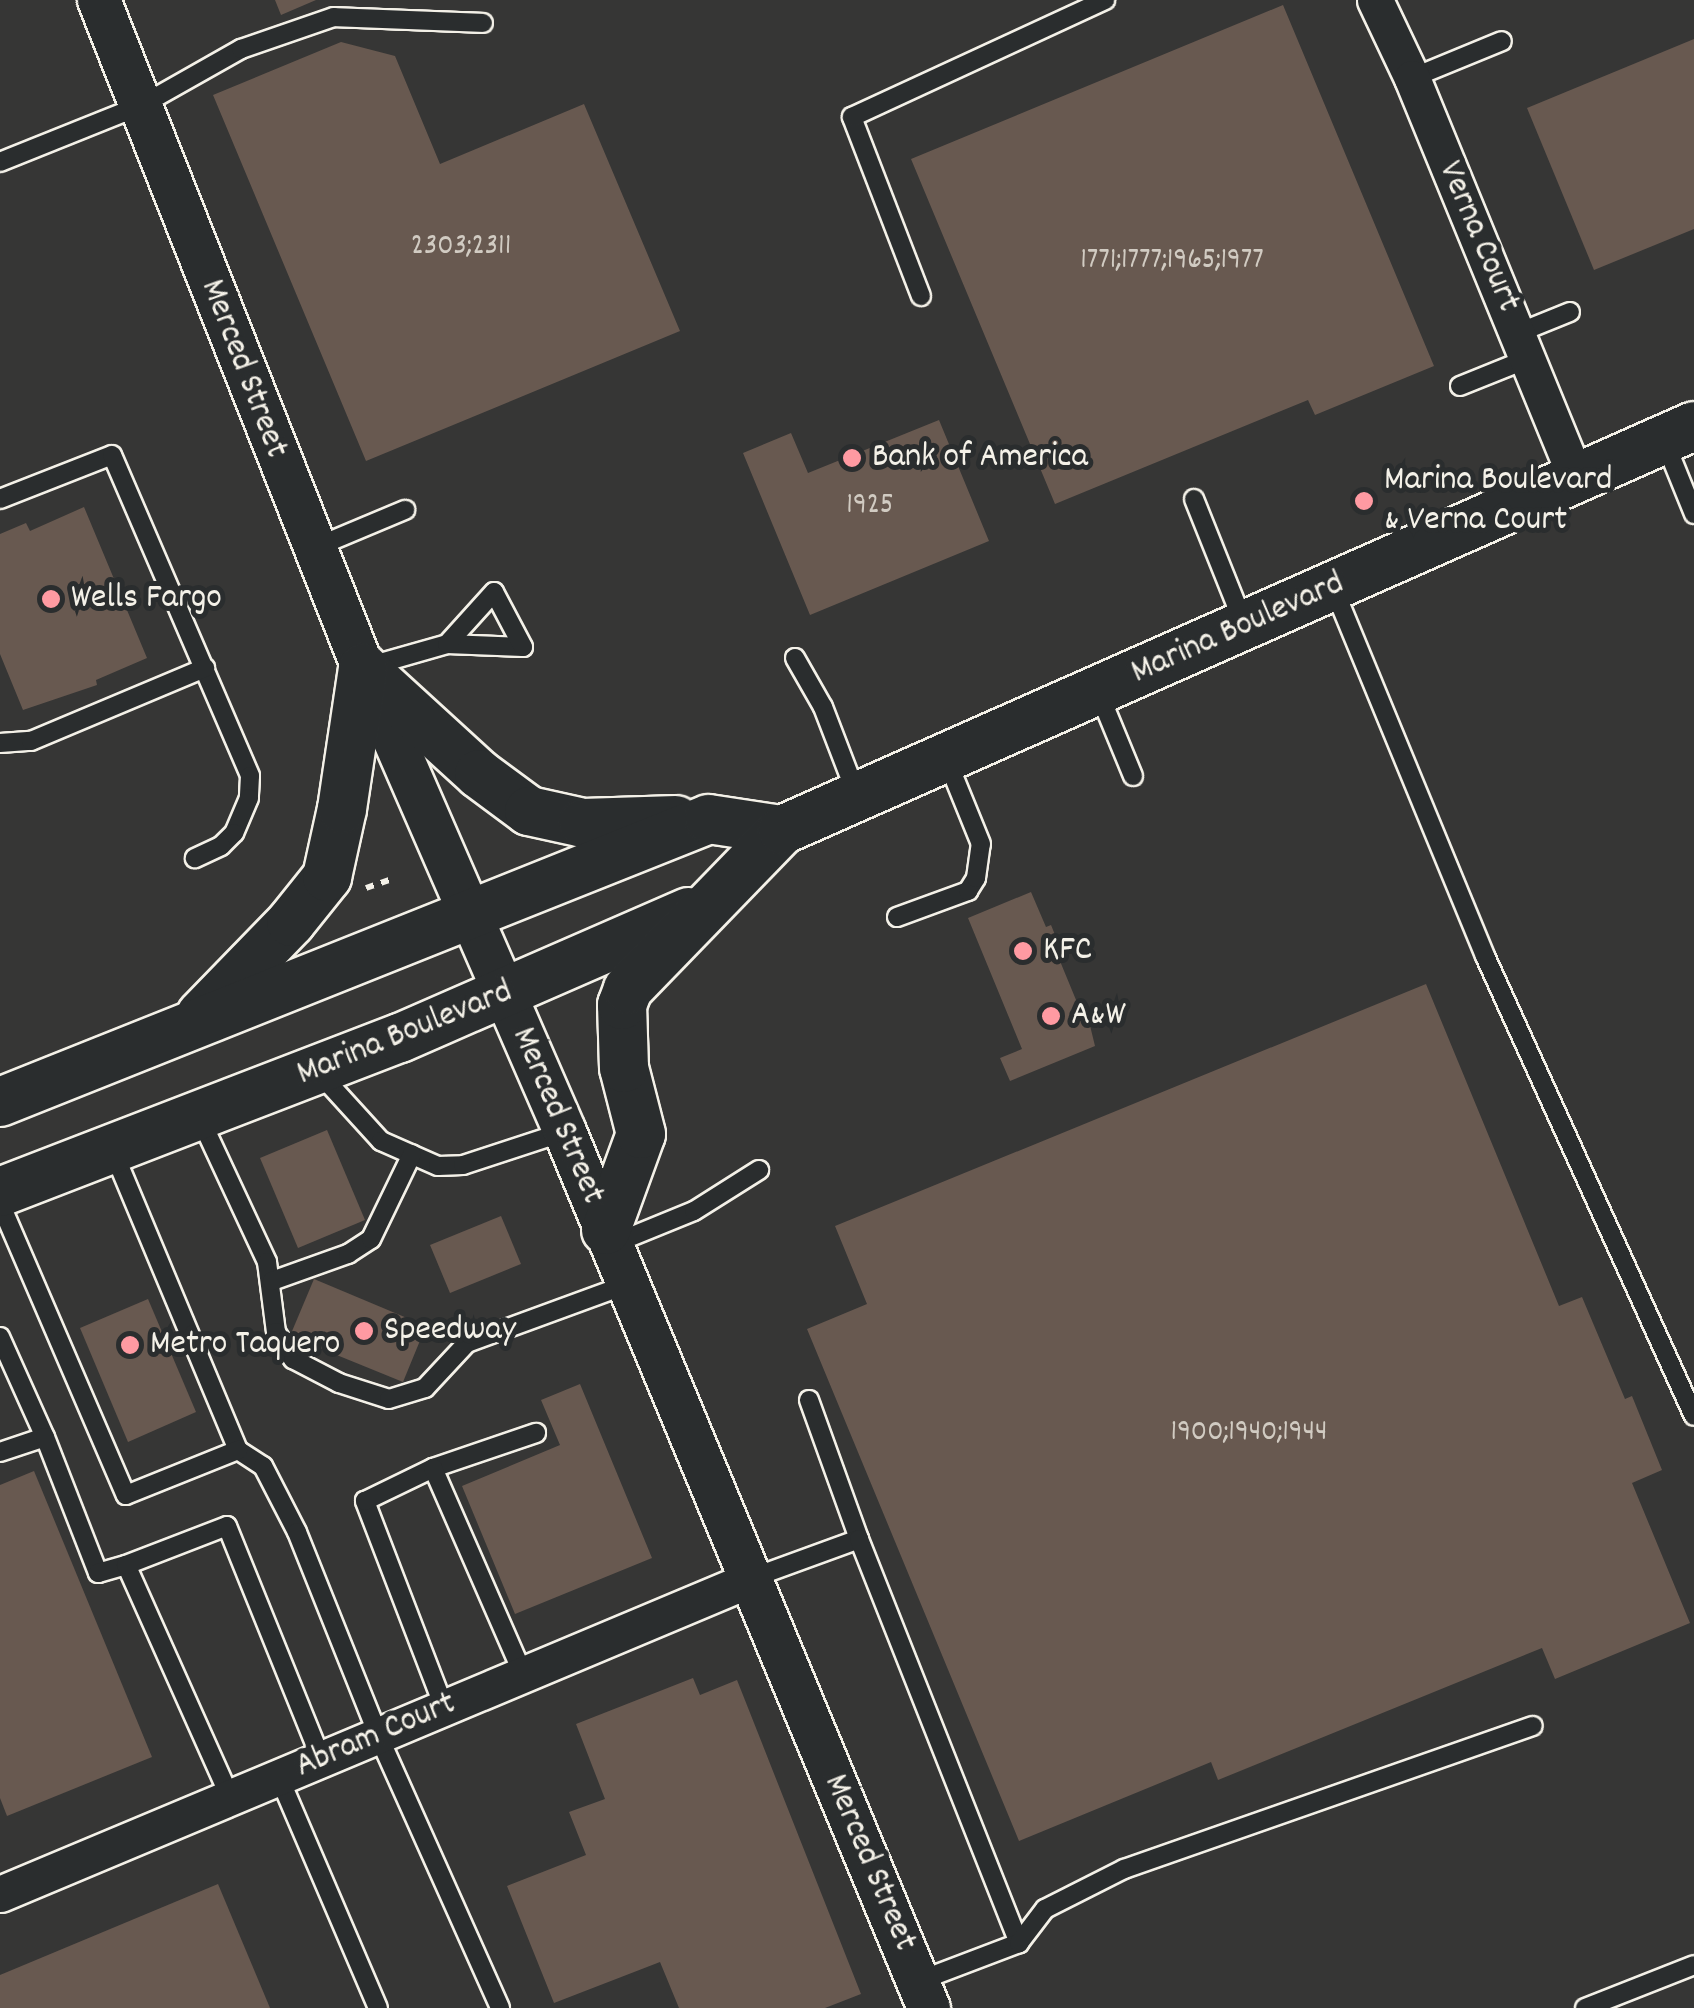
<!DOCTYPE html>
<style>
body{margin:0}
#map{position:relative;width:1694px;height:2008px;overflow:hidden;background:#363635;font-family:Dekko,sans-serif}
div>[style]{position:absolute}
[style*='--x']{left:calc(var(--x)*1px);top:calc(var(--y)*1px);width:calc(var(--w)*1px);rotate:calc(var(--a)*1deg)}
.building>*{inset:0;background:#685950}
.path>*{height:6px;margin-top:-3px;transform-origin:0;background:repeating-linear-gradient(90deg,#f4f1e8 0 8px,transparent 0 16px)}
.roads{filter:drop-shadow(2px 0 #f4f1e8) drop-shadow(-2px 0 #f4f1e8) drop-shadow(0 2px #f4f1e8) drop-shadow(0 -2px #f4f1e8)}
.service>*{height:18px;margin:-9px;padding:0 9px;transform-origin:9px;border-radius:9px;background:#2a2d2e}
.minor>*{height:35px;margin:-17.5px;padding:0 17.5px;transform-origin:17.5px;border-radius:17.5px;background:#2a2d2e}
.tertiary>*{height:42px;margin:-21px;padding:0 21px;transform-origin:21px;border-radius:21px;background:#2a2d2e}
.secondary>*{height:48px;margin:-24px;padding:0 24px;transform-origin:24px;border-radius:24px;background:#2a2d2e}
.dots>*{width:28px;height:28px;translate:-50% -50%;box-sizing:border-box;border:5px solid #2a2d2e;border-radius:50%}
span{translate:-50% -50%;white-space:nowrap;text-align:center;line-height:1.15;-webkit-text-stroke:10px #2a2d2e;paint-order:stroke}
.number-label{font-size:30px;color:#d1cbc2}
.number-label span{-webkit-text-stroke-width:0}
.street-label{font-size:35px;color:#f4f1e8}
.poi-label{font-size:35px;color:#f4f1e8}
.left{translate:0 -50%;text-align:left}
</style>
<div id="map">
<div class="building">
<i style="clip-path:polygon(275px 0,316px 0,281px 15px)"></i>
<i style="clip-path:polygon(1283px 5px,1434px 366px,1315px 415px,1308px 400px,1055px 504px,911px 159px)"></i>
<i style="clip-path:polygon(1694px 39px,1694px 229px,1594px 270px,1527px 108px)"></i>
<i style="clip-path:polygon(341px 42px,395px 56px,440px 164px,584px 104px,680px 331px,366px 461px,213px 95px)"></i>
<i style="clip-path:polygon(939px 420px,989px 541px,810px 615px,743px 453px,791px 433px,808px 473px)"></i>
<i style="clip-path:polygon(84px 507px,147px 658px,96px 680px,97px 685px,23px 710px,0 654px,0 534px,26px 523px,30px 531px)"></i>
<i style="clip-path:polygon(1031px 892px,1046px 927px,1051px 925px,1060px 947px,1055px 949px,1081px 1012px,1086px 1009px,1095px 1046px,1010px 1081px,1000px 1058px,1022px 1049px,968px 918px)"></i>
<i style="clip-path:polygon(1426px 984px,1559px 1306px,1582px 1297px,1625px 1399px,1632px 1396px,1662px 1470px,1632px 1483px,1690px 1623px,1555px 1679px,1542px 1648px,1218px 1780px,1211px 1762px,1019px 1841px,807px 1329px,867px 1304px,835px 1226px)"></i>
<i style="clip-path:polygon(327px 1130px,365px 1220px,298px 1248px,260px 1158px)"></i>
<i style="clip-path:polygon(501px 1216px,521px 1264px,450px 1293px,430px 1245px)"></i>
<i style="clip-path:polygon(314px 1279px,426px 1326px,403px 1382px,290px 1336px)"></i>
<i style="clip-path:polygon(148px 1299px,196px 1412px,128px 1442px,80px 1328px)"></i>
<i style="clip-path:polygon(580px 1384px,652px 1558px,515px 1614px,462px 1486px,560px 1445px,541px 1400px)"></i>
<i style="clip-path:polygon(34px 1471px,152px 1757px,7px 1816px,0 1798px,0 1485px)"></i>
<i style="clip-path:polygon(693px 1678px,700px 1695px,737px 1680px,861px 1994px,825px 2008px,679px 2008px,660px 1962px,554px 2003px,507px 1886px,586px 1855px,569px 1812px,605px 1799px,576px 1724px)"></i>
<i style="clip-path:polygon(218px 1884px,270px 2008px,0 2008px,0 1975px)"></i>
</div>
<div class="path">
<i style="--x:366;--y:888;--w:28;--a:-19"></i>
</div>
<div class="roads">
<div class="service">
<i style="--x:1412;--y:78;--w:97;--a:-22.3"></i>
<i style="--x:0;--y:162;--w:153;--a:-21.9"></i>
<i style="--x:142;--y:105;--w:114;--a:-29.5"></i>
<i style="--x:241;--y:49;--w:98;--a:-19"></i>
<i style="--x:334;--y:17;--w:149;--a:2.3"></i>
<i style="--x:921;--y:296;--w:192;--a:-111.1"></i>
<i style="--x:852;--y:117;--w:279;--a:-24.8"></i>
<i style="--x:1518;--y:333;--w:56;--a:-22"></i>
<i style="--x:1460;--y:386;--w:72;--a:-21.9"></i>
<i style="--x:1664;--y:440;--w:80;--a:67.9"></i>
<i style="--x:0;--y:499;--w:120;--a:-21.4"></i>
<i style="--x:112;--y:455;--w:349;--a:66.7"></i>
<i style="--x:250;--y:776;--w:22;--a:93"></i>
<i style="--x:249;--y:798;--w:38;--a:113"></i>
<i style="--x:234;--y:833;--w:18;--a:135"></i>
<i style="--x:221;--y:846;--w:29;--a:155"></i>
<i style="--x:1194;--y:499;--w:135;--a:68.2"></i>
<i style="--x:314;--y:548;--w:99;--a:-22.7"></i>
<i style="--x:1333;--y:587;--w:399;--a:67.6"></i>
<i style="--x:1485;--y:956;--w:505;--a:65.57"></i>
<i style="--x:795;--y:658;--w:56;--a:60.3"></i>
<i style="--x:823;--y:707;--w:92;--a:69"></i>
<i style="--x:370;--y:666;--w:80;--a:-15.9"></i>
<i style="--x:447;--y:644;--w:76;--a:2.3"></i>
<i style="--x:523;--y:647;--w:62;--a:-117.8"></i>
<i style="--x:494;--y:592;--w:70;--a:132.1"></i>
<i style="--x:1098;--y:691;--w:92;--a:67.6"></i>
<i style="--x:0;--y:743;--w:31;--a:-4"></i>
<i style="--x:31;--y:741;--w:189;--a:-22.8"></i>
<i style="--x:897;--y:917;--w:76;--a:-20.1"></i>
<i style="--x:968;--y:891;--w:15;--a:-58"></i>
<i style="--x:976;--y:878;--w:34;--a:-82"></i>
<i style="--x:981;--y:844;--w:93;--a:-112.1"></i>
<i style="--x:320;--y:1074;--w:91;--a:47.7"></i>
<i style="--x:381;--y:1141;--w:62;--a:23.7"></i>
<i style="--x:438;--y:1166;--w:25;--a:-2"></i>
<i style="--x:463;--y:1165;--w:106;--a:-18.1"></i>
<i style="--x:199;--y:1116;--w:161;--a:65"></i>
<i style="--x:267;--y:1262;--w:71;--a:82.7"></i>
<i style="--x:276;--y:1332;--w:32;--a:58"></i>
<i style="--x:293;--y:1359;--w:52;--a:27.6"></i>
<i style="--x:339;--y:1383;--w:52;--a:17.7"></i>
<i style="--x:389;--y:1399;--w:38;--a:-17"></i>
<i style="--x:425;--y:1388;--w:62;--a:-47"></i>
<i style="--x:467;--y:1343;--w:171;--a:-20.1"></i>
<i style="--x:113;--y:1151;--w:324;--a:67.3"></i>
<i style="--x:238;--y:1450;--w:30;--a:33"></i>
<i style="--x:263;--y:1466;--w:74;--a:62.7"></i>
<i style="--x:297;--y:1532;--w:219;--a:68.2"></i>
<i style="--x:378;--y:1735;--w:299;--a:65.9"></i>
<i style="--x:0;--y:1203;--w:318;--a:66.7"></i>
<i style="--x:126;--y:1495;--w:121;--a:-21.9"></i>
<i style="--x:613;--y:1244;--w:87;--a:-22.2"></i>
<i style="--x:694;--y:1211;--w:77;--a:-32.2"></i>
<i style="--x:272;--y:1281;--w:81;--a:-19.6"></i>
<i style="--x:348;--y:1254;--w:27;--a:-33"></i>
<i style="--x:371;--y:1239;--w:94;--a:-64.2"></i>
<i style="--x:0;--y:1337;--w:110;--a:65.8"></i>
<i style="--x:809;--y:1400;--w:148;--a:70.2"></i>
<i style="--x:0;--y:1452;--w:47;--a:-18.4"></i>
<i style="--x:45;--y:1437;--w:146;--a:68.7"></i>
<i style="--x:98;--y:1573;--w:29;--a:-16"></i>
<i style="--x:433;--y:1468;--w:109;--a:-18.8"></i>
<i style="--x:752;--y:1578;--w:114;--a:-20"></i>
<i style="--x:859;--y:1539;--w:435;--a:68.4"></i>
<i style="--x:1019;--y:1943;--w:107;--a:159.2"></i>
<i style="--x:444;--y:1707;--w:221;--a:-111"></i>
<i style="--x:365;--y:1501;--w:76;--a:-25.9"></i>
<i style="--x:433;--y:1468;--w:225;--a:66.4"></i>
<i style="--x:279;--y:1777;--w:251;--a:66.8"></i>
<i style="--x:230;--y:1797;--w:254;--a:-114.1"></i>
<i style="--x:126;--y:1565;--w:108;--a:-21.1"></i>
<i style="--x:227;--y:1526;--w:251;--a:68"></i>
<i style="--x:1019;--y:1943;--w:43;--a:-52.6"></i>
<i style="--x:1045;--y:1909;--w:89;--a:-26.9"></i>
<i style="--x:1124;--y:1869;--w:433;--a:-19.3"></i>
<i style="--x:1585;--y:2008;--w:117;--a:-21.5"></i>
</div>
<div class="minor">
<i style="--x:1375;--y:0;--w:86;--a:64.6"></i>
<i style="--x:1412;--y:78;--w:430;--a:67.7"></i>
<i style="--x:0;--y:1894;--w:814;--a:-22.76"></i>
</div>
<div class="tertiary">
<i style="--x:99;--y:0;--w:718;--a:68.44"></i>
<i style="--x:363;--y:668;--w:506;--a:66.47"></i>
<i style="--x:565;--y:1132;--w:949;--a:67.44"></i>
</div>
<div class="secondary">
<i style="--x:363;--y:668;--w:157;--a:42.4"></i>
<i style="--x:479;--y:774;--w:62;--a:36.5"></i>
<i style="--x:529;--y:811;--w:55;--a:12.5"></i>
<i style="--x:583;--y:823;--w:93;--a:-1.8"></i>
<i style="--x:201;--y:1015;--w:129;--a:-45.9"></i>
<i style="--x:291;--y:922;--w:58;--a:-51.3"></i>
<i style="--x:327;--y:877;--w:70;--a:-77.6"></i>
<i style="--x:342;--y:809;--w:143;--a:-81.5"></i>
<i style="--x:0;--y:1102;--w:763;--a:-21.76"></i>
<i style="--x:709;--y:819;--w:74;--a:8.6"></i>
<i style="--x:0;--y:1192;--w:429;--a:-21.1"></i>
<i style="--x:400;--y:1038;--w:315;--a:-23.6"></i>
<i style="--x:606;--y:1230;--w:102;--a:-70"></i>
<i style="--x:641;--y:1134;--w:68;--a:-104.4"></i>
<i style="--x:624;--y:1068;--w:63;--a:-91.8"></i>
<i style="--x:622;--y:1005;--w:17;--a:-69"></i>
<i style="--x:628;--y:989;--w:221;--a:-45.9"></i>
<i style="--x:782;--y:830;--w:997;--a:-23.89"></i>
</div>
</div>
<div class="dots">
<i style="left:852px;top:458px;background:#ff9aa2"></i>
<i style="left:1364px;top:501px;background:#ff9aa2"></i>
<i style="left:51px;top:599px;background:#ff9aa2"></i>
<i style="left:1023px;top:951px;background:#ff9aa2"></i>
<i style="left:1051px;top:1016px;background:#ff9aa2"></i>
<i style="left:364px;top:1331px;background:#ff9aa2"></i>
<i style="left:130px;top:1345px;background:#ff9aa2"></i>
</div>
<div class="number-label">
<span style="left:461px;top:248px">2303;2311</span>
<span style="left:1172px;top:262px">1771;1777;1965;1977</span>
<span style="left:870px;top:507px">1925</span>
<span style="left:1249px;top:1434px">1900;1940;1944</span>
</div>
<div class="street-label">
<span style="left:1478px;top:237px;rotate:67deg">Verna Court</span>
<span style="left:243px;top:369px;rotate:69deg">Merced Street</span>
<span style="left:1238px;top:629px;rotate:-24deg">Marina Boulevard</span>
<span style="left:405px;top:1034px;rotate:-22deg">Marina Boulevard</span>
<span style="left:557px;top:1116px;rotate:67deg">Merced Street</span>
<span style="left:376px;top:1736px;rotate:-23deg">Abram Court</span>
<span style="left:869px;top:1863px;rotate:67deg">Merced Street</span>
</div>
<div class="poi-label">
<span class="left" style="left:872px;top:458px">Bank of America</span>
<span class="left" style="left:1384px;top:501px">Marina Boulevard<br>&amp; Verna Court</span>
<span class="left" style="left:71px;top:599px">Wells Fargo</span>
<span class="left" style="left:1043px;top:951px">KFC</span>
<span class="left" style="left:1071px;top:1016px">A&amp;W</span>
<span class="left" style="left:384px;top:1331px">Speedway</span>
<span class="left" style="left:150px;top:1345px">Metro Taquero</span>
</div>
</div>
